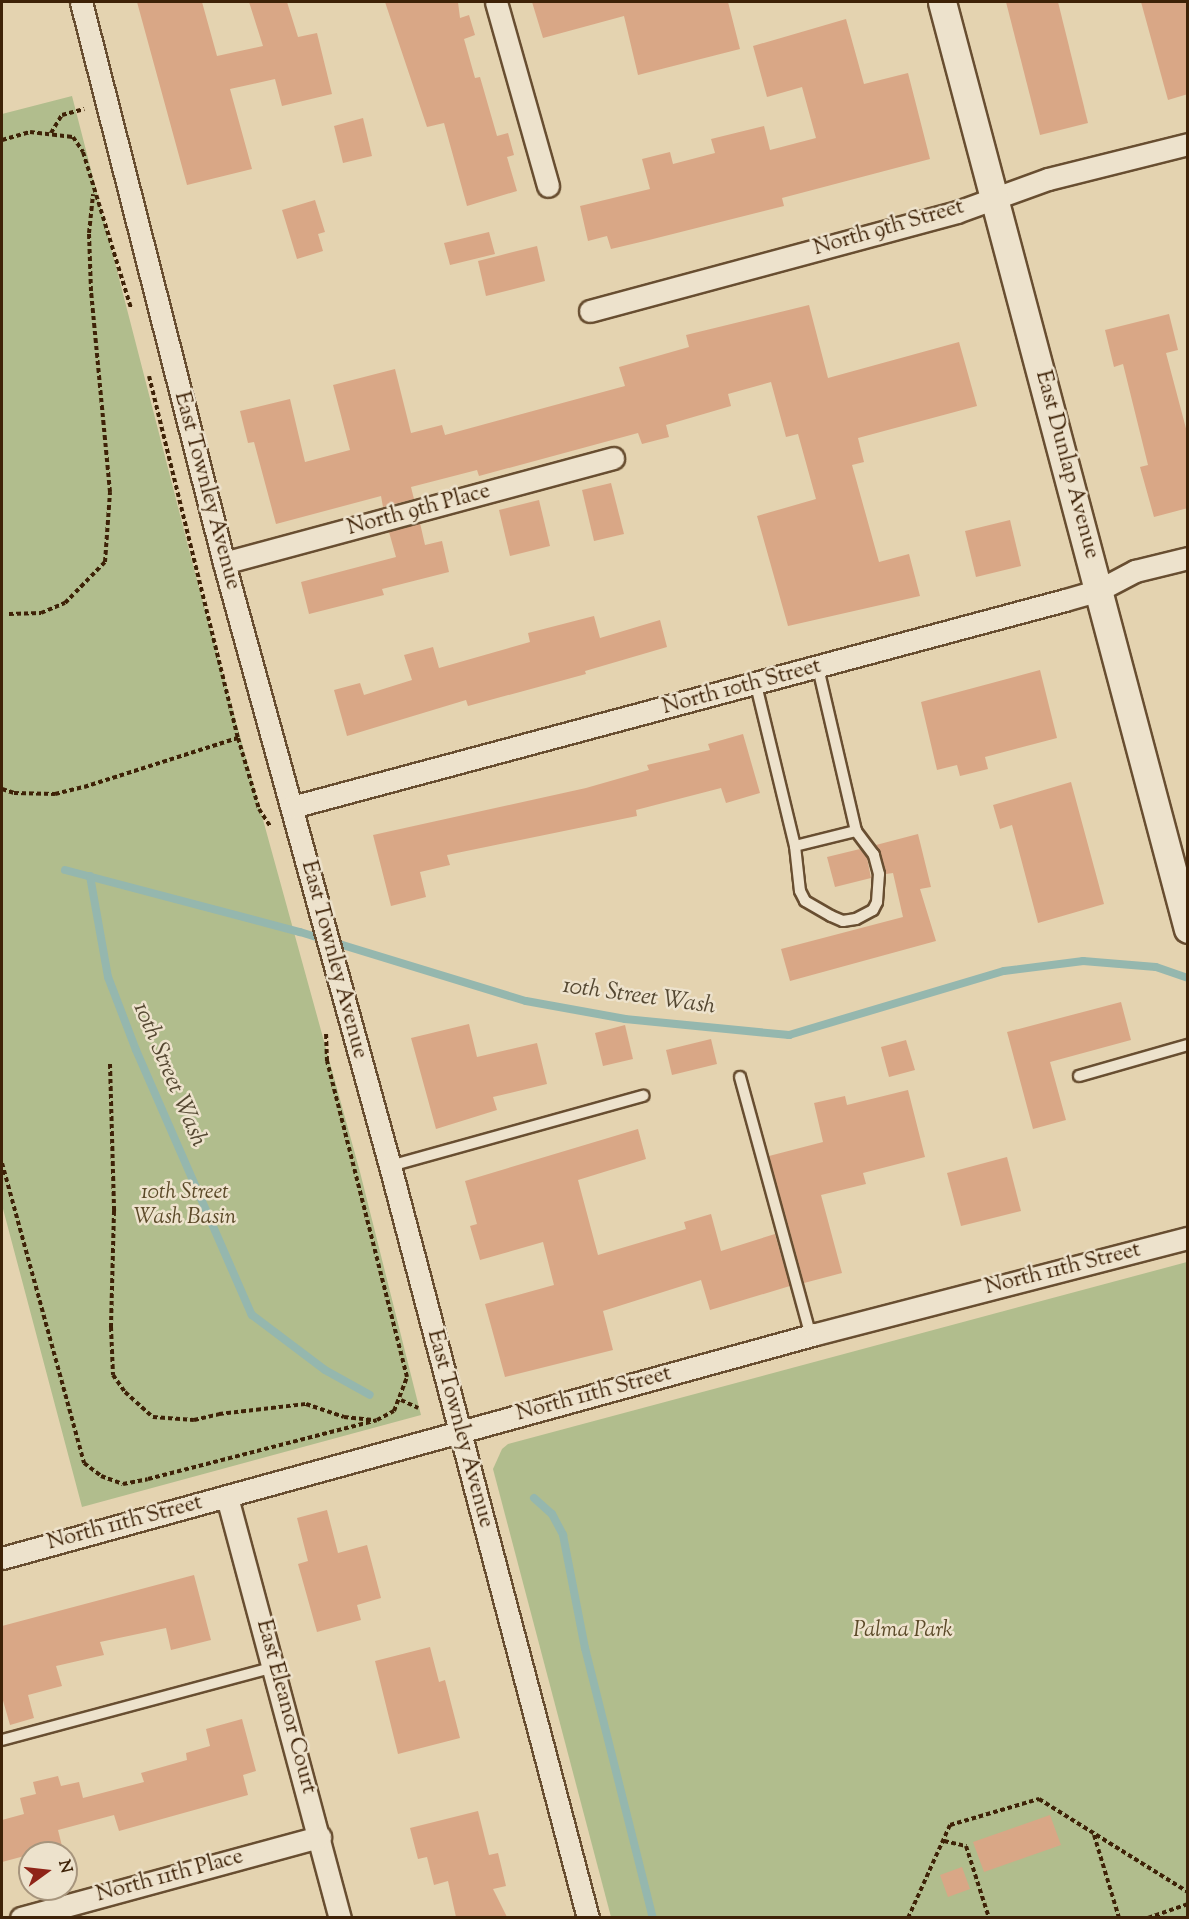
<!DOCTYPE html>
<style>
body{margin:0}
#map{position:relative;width:1189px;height:1919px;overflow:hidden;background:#e4d3b0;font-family:"Sorts Mill Goudy",serif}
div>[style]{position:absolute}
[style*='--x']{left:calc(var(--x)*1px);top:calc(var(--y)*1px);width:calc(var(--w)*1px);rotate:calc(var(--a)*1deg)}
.green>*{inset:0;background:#b1bd8d}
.stream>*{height:8px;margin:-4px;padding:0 4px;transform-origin:4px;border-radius:4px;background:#95b7ae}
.building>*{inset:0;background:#d9a786}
.path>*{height:4px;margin-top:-2px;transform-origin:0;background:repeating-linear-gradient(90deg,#3e2207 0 4.5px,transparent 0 7.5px)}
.roads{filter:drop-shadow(2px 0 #684e31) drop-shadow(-2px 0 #684e31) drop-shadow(0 2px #684e31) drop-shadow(0 -2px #684e31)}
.service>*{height:10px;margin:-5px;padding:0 5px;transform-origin:5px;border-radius:5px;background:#ede2cc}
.minor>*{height:21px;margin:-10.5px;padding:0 10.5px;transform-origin:10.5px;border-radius:10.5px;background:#ede2cc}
.tertiary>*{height:27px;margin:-13.5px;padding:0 13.5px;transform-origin:13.5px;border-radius:13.5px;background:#ede2cc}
span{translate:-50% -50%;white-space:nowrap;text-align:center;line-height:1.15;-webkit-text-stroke:5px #ede2cc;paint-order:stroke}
.street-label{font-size:22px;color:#3e2207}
.park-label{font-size:22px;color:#5b4928;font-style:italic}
.water-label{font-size:24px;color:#544731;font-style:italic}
.frame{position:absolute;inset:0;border:3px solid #3e2207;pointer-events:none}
.north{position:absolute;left:18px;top:1841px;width:60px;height:60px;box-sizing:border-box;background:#ede2cc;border:2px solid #a7957d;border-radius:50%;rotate:75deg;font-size:16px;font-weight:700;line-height:24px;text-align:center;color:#3e2207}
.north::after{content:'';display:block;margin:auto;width:21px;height:27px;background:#8f2418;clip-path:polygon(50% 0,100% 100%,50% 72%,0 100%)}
</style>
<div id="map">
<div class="green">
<i style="clip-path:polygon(72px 96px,194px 569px,360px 1172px,421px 1415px,82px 1507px,2px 1205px,2px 114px)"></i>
<i style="clip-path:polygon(1187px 1262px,1187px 1917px,611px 1917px,493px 1469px,502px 1449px,508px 1444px)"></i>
</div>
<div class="stream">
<i style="--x:65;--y:870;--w:243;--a:14.8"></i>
<i style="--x:300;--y:932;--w:236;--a:17"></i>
<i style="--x:526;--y:1001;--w:101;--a:10.3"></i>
<i style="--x:625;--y:1019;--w:165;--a:5.6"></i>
<i style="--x:789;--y:1035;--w:224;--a:-16.6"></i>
<i style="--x:1004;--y:971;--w:80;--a:-7.2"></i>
<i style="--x:1083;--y:961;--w:73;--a:4.7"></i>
<i style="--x:1156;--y:967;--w:34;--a:19"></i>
<i style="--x:90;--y:876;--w:103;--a:79.9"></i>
<i style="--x:108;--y:977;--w:78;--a:69"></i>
<i style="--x:136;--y:1050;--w:289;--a:66.4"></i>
<i style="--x:252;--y:1315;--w:91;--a:37"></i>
<i style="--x:325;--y:1370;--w:51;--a:29.1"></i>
<i style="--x:534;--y:1498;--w:24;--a:42"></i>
<i style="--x:552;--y:1514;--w:24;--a:62"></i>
<i style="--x:563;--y:1535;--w:115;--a:79"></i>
<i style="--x:585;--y:1648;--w:278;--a:75.9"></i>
</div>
<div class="building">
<i style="clip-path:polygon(137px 2px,202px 2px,217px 56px,263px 46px,249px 2px,287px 2px,298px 37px,317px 33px,332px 94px,282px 106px,275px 79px,230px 89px,252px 169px,187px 185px)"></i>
<i style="clip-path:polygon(385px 2px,458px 2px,460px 18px,469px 15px,475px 35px,464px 39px,475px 78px,480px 77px,497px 136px,508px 133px,514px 155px,507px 157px,517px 191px,467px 206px,444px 123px,427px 127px)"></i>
<i style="clip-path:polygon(532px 2px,728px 2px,740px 49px,638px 75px,624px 16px,543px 38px)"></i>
<i style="clip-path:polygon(1006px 2px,1058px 2px,1088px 123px,1040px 135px)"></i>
<i style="clip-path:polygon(1141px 2px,1188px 2px,1188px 94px,1168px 100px)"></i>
<i style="clip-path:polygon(846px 19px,864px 84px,908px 73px,930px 159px,782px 198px,784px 206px,649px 240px,611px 249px,607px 236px,588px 241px,580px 206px,650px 189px,642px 159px,670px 152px,673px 164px,715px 153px,711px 139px,764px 126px,770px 150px,816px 138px,802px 87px,767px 97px,753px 46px)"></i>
<i style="clip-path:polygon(363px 118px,372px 156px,343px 163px,334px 126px)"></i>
<i style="clip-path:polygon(315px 200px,325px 232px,318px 234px,323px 251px,297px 259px,282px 210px)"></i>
<i style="clip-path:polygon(489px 232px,495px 254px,450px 265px,444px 243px)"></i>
<i style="clip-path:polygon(537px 246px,545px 281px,486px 296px,478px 261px)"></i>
<i style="clip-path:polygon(809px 305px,828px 378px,959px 342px,977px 406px,858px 438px,864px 462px,852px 465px,879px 562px,909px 554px,920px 596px,788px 626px,757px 516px,816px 499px,798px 434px,786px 437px,771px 382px,728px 394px,731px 406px,666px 425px,669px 437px,642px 444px,638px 433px,479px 476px,477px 470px,411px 487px,414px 499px,383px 507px,381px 496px,276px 524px,254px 442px,248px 443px,240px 411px,290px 399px,305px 462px,350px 450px,333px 385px,395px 369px,411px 433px,442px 425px,445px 435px,625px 386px,619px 367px,689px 347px,686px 335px)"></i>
<i style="clip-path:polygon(1169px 314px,1178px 350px,1166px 353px,1188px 436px,1188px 508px,1154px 517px,1140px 467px,1148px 465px,1123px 364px,1114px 367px,1105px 330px)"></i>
<i style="clip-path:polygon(611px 483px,624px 534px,594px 541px,582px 490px)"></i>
<i style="clip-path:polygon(539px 500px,550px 546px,510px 556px,499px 510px)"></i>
<i style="clip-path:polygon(1010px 520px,1021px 566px,976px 577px,965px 531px)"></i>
<i style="clip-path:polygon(420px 523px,425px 545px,442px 541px,449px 572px,382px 589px,384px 595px,309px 614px,301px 582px,396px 557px,389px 532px)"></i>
<i style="clip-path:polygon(594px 616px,600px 638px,660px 620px,667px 647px,585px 671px,586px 674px,468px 706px,466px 700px,347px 736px,334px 690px,360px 683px,364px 695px,412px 680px,404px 655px,433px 647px,439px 668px,530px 642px,528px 633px)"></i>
<i style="clip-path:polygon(1040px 670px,1057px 738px,985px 757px,988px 769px,960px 776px,957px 765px,937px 770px,921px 702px)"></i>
<i style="clip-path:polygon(743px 734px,760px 793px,726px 803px,721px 788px,636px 810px,637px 816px,447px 855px,450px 865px,420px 872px,426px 897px,391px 906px,373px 835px,586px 788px,649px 770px,647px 765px,710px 750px,708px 744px)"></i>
<i style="clip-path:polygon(1071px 782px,1104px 904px,1038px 923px,1012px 825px,1000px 829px,993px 805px)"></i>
<i style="clip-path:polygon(918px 834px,931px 887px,920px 889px,936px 941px,790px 981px,781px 949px,903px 917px,893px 873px,886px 874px,876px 845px)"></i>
<i style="clip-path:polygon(860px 849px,867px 858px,871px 878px,835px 887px,827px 857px)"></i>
<i style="clip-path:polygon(1121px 1002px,1131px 1040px,1050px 1062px,1066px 1120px,1033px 1129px,1007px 1032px)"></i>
<i style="clip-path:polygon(469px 1024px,477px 1057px,537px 1043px,547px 1084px,493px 1097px,497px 1110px,436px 1129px,411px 1038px)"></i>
<i style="clip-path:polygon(625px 1025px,633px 1059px,603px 1066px,595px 1033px)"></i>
<i style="clip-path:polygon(711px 1039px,717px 1064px,672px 1075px,666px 1050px)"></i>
<i style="clip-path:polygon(906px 1040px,915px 1070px,889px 1077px,881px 1047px)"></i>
<i style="clip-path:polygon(908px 1090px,925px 1157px,863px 1173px,866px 1184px,821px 1195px,842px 1273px,804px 1283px,769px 1156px,823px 1142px,814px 1103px,845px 1096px,847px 1105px)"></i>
<i style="clip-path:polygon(638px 1129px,646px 1159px,578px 1180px,598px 1255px,686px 1229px,684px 1222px,711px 1214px,721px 1251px,775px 1234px,790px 1286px,710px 1310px,701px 1280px,603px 1311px,613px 1350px,505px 1377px,485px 1304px,554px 1285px,543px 1242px,480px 1260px,470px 1226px,477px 1224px,465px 1181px)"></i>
<i style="clip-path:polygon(1007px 1157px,1021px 1211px,961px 1226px,947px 1173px)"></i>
<i style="clip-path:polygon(327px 1510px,338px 1553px,367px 1545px,381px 1598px,357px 1605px,361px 1620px,317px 1632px,298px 1564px,308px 1561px,297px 1518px)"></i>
<i style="clip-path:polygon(194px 1575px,211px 1640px,171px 1650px,166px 1628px,100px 1642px,104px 1655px,56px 1666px,62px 1686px,28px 1695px,34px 1718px,10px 1725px,2px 1697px,2px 1626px)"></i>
<i style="clip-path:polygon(430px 1647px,439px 1682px,445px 1680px,460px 1738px,398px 1754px,375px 1661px)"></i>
<i style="clip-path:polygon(242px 1719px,256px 1771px,243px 1775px,248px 1795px,119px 1831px,114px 1815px,58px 1830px,62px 1846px,2px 1862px,2px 1820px,24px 1814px,20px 1798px,36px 1794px,33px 1782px,58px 1776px,61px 1786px,79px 1782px,83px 1798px,144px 1782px,141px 1773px,187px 1760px,186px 1753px,210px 1746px,206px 1729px)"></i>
<i style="clip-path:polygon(478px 1811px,489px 1855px,498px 1853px,506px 1886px,493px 1889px,507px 1917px,456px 1917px,448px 1881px,434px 1885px,427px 1857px,418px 1859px,410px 1828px)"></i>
<i style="clip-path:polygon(1050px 1815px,1061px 1845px,984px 1872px,973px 1842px)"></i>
<i style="clip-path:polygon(962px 1867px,970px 1889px,948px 1897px,940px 1875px)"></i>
</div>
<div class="path">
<i style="--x:51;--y:133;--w:21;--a:-59"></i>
<i style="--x:62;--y:115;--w:23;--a:-15"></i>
<i style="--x:2;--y:140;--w:29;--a:-16"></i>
<i style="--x:30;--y:132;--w:43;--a:6.6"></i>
<i style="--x:73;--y:137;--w:18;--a:56"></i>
<i style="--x:83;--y:152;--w:163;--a:72.9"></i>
<i style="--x:149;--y:376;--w:373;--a:76.2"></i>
<i style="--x:238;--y:738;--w:74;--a:73.5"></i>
<i style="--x:259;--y:809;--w:20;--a:57"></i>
<i style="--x:9;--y:614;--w:32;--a:-2"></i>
<i style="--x:41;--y:613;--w:26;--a:-23"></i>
<i style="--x:65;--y:603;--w:57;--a:-45.7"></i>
<i style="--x:105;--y:562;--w:70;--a:-85.9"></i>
<i style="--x:110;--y:492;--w:202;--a:-95.4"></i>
<i style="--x:91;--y:291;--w:58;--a:-92"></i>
<i style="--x:89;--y:233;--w:39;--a:-84"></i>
<i style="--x:2;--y:789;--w:13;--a:18"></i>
<i style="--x:14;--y:793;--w:41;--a:1.4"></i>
<i style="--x:55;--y:794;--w:30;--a:-14"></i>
<i style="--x:84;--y:787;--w:162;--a:-17.7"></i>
<i style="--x:110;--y:1064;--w:147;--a:88.4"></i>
<i style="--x:114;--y:1211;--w:116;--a:91.5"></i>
<i style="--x:111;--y:1327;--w:48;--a:87.6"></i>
<i style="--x:113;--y:1375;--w:21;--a:55"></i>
<i style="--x:125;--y:1392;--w:38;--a:42"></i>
<i style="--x:153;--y:1417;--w:41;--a:4.2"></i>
<i style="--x:194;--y:1420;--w:26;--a:-13"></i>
<i style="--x:219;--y:1414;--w:88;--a:-6.6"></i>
<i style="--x:306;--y:1404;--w:40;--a:18.9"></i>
<i style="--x:344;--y:1417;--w:29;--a:6"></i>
<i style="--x:2;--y:1163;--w:311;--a:74.7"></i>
<i style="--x:84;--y:1463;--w:21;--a:37"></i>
<i style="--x:101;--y:1476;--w:23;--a:20"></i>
<i style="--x:123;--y:1484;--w:25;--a:-11"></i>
<i style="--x:148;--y:1479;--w:236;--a:-14.4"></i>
<i style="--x:377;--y:1420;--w:19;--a:-28"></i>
<i style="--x:394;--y:1411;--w:36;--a:-69"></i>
<i style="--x:407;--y:1377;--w:326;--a:-104.2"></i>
<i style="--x:327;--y:1061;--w:28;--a:-92"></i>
<i style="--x:401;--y:1400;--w:19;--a:25"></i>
<i style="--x:1094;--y:1835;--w:87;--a:73.2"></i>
<i style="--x:944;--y:1841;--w:23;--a:13"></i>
<i style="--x:966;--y:1846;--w:76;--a:72.3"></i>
<i style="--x:908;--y:1918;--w:102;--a:-65.7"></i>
<i style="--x:950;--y:1825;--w:93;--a:-16.3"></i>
<i style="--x:1039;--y:1799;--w:176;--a:32"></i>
<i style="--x:1148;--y:1918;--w:42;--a:-19.3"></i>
</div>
<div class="roads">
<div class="service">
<i style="--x:756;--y:685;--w:166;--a:76.4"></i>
<i style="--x:795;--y:846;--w:45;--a:83.7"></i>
<i style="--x:800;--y:891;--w:11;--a:63"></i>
<i style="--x:805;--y:901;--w:30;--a:30"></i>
<i style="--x:831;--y:916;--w:13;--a:23"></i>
<i style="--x:843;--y:921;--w:13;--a:-9"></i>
<i style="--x:856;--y:919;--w:19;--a:-28"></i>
<i style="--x:873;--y:910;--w:9;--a:-63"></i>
<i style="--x:877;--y:902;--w:28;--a:-86"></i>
<i style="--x:879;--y:874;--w:20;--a:-105"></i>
<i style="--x:874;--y:855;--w:30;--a:-127"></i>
<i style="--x:856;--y:831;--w:167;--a:-103.1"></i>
<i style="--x:795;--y:846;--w:63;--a:-13.8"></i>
<i style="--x:1079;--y:1076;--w:113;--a:-15.9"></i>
<i style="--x:740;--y:1077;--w:269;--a:74.7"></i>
<i style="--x:390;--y:1166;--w:263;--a:-15.5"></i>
<i style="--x:2;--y:1740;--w:283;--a:-15"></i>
</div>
<div class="minor">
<i style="--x:81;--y:2;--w:579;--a:75.7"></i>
<i style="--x:224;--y:563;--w:625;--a:74.61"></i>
<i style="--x:390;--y:1166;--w:778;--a:75.25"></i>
<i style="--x:496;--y:2;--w:191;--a:74.2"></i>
<i style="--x:590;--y:311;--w:380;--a:-15.1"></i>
<i style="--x:957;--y:212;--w:97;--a:-19.9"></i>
<i style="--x:1048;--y:179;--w:144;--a:-14"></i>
<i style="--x:224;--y:563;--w:403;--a:-15.1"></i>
<i style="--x:292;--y:807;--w:800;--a:-14.99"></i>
<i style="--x:1065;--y:600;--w:35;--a:-16"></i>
<i style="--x:1099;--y:590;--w:41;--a:-27.8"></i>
<i style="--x:1135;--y:571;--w:55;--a:-13.8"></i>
<i style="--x:227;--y:1497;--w:436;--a:75"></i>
<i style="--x:2;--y:1558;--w:844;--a:-15.39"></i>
<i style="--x:816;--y:1334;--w:384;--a:-14.5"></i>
<i style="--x:21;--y:1918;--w:310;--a:-15.2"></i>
</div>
<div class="tertiary">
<i style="--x:942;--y:2;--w:959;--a:75.14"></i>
</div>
</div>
<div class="street-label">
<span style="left:889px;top:229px;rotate:-16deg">North 9th Street</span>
<span style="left:1066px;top:465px;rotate:75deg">East Dunlap Avenue</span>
<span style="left:206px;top:491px;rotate:75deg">East Townley Avenue</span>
<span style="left:419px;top:511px;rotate:-15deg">North 9th Place</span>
<span style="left:742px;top:688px;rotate:-15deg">North 10th Street</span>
<span style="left:333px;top:960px;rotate:75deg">East Townley Avenue</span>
<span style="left:1063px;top:1270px;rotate:-14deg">North 11th Street</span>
<span style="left:594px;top:1395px;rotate:-15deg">North 11th Street</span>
<span style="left:459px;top:1429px;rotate:75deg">East Townley Avenue</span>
<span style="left:125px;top:1524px;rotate:-15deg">North 11th Street</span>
<span style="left:285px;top:1707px;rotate:75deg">East Eleanor Court</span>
<span style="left:170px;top:1877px;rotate:-15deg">North 11th Place</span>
</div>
<div class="park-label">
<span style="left:185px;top:1206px">10th Street<br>Wash Basin</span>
<span style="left:903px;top:1632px">Palma Park</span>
</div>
<div class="water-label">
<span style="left:639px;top:997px;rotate:8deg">10th Street Wash</span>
<span style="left:169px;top:1075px;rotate:67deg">10th Street Wash</span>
</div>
<div class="frame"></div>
<div class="north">N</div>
</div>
